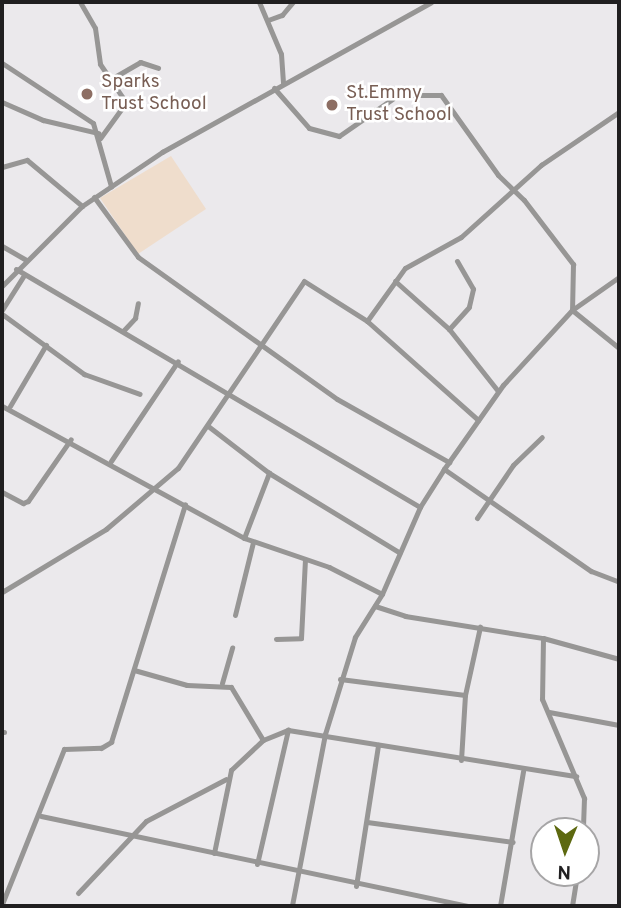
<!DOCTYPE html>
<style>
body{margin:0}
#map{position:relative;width:621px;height:908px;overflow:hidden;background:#ebe9ec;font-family:Overpass,sans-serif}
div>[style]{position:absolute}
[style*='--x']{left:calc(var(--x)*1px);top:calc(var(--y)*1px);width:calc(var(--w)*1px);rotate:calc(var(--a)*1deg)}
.industrial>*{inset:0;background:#efddcc}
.minor>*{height:5px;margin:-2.5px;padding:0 2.5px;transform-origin:2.5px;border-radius:2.5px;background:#979695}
.dots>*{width:19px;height:19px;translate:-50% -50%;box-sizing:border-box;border:4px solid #fff;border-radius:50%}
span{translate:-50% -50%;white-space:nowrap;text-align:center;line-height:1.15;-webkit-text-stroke:5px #fff;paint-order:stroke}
.education-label{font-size:19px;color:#785e54}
.left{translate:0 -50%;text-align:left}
.frame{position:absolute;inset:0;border:4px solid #201f20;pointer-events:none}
.north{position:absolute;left:530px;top:817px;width:70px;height:70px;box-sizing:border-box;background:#fff;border:2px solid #a6a5a6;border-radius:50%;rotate:182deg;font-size:19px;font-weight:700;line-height:28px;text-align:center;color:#201f20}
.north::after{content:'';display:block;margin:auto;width:24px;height:32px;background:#5d6910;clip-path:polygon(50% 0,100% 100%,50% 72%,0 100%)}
</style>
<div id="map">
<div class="industrial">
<i style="clip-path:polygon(171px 156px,206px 209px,138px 254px,100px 198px)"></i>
</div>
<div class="minor">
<i style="--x:80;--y:2;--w:30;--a:60"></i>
<i style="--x:95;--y:28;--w:36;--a:82"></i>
<i style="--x:100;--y:64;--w:40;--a:56"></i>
<i style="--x:122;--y:97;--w:11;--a:90"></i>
<i style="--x:122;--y:108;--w:37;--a:126"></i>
<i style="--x:259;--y:2;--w:56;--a:67.1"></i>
<i style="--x:281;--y:54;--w:29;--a:86"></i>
<i style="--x:268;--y:20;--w:15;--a:-20"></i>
<i style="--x:282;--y:15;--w:17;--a:-50"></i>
<i style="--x:2;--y:63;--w:109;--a:33.4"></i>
<i style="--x:93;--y:123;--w:66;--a:74.1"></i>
<i style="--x:111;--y:79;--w:34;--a:-30"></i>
<i style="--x:140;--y:62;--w:19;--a:18"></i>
<i style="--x:274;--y:88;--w:53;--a:48.8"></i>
<i style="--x:309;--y:128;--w:31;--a:15"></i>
<i style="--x:339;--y:136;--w:72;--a:-34.8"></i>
<i style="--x:398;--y:95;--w:43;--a:0"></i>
<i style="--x:441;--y:95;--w:98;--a:54.5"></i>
<i style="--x:498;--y:175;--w:36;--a:44"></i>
<i style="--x:524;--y:200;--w:81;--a:52.6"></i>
<i style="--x:573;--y:264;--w:46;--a:91.2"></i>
<i style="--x:572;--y:310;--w:102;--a:132.6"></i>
<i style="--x:503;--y:385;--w:103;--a:125.1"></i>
<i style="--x:444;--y:469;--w:45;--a:122.3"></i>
<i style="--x:420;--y:507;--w:95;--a:113.6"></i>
<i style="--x:382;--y:594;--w:51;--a:122.1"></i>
<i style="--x:355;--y:637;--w:102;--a:107.2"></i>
<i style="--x:325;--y:734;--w:175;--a:100.9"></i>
<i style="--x:2;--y:102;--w:45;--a:23.7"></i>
<i style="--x:43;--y:120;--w:57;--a:13.3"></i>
<i style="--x:2;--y:167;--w:26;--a:-16"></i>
<i style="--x:27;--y:160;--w:72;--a:39.9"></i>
<i style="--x:94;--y:197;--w:74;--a:53.7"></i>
<i style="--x:138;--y:257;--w:244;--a:35.5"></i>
<i style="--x:337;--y:399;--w:129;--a:29.4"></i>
<i style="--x:2;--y:246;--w:28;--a:30"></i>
<i style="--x:457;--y:261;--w:32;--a:60"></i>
<i style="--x:473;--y:289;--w:18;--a:103"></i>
<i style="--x:469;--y:307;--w:30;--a:132"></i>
<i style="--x:449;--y:329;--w:79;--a:51.7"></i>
<i style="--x:16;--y:269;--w:469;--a:30.5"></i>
<i style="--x:619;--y:277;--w:57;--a:144.9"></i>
<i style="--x:572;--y:310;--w:60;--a:39"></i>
<i style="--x:395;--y:281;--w:72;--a:41.6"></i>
<i style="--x:2;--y:286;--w:113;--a:-45"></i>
<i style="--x:82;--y:206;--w:97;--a:-34"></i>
<i style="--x:162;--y:152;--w:308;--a:-29.1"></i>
<i style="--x:2;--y:310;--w:41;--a:-57.8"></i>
<i style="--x:2;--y:314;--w:102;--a:36.2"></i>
<i style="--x:84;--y:374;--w:59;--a:19.7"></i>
<i style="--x:367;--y:321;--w:65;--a:-54.4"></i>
<i style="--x:405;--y:268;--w:64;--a:-29"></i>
<i style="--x:461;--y:237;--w:108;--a:-42"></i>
<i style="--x:541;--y:165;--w:94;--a:-34.2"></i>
<i style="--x:123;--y:331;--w:18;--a:-47"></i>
<i style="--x:135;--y:318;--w:15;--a:-79"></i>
<i style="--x:2;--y:406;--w:276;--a:28.6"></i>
<i style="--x:244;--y:538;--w:90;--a:18.8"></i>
<i style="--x:329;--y:567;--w:59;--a:27"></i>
<i style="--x:10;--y:406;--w:71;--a:-59.5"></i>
<i style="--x:208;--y:426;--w:77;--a:37.6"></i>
<i style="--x:269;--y:473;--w:153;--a:31.4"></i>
<i style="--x:111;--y:461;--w:120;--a:-56.2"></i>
<i style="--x:444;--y:469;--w:179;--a:34.8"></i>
<i style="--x:591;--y:571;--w:30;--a:21"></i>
<i style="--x:2;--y:492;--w:24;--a:28"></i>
<i style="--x:23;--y:503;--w:5;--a:-22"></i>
<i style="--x:28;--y:501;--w:75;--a:-55.3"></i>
<i style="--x:477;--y:518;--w:64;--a:-55.8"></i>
<i style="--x:513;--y:465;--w:40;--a:-44"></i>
<i style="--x:244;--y:538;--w:70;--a:-69"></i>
<i style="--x:2;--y:592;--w:122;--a:-31.2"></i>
<i style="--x:106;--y:529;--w:94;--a:-40.3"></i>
<i style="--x:178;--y:468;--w:225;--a:-56"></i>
<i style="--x:304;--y:281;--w:75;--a:32.4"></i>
<i style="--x:367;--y:321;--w:149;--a:41.7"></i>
<i style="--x:375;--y:606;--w:32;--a:18"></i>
<i style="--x:405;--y:616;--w:140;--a:9.1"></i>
<i style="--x:543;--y:638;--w:79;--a:15.4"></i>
<i style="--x:235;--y:615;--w:75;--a:-76.1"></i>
<i style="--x:543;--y:638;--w:61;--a:90.9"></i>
<i style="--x:542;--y:699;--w:108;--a:67"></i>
<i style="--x:584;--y:798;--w:33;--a:92"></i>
<i style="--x:276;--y:639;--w:25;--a:-2"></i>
<i style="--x:301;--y:638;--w:78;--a:-87.1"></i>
<i style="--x:134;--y:670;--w:55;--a:15.8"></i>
<i style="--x:187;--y:685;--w:44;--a:2.6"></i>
<i style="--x:231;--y:687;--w:62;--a:58.9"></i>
<i style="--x:340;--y:679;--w:126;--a:7.3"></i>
<i style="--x:222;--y:683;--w:37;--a:-74"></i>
<i style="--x:549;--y:712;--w:71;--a:10.5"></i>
<i style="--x:2;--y:732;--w:2;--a:0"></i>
<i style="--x:461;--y:760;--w:65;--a:-86.5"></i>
<i style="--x:465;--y:695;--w:70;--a:-77.6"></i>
<i style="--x:41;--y:816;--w:436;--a:11.9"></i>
<i style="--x:367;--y:822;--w:147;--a:7.8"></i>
<i style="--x:214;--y:853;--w:85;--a:-78.4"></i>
<i style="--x:231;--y:770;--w:44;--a:-43.2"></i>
<i style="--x:263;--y:740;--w:27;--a:-22"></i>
<i style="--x:257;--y:864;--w:138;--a:-77"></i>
<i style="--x:288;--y:730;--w:292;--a:9.1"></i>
<i style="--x:356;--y:886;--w:143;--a:-81.1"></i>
<i style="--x:78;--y:893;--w:99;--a:-46.6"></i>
<i style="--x:146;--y:821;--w:90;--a:-27.7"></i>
<i style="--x:2;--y:904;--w:167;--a:-68.2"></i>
<i style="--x:64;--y:749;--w:37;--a:-2"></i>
<i style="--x:101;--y:748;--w:12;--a:-31"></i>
<i style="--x:111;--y:742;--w:249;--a:-72.7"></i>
<i style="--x:500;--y:906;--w:137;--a:-80.3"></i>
<i style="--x:572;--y:906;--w:33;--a:-81"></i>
</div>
<div class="dots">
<i style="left:87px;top:94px;background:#8d6e63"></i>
<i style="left:332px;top:105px;background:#8d6e63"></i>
</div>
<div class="education-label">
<span class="left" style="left:101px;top:94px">Sparks<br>Trust School</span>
<span class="left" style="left:346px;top:105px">St.Emmy<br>Trust School</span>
</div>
<div class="frame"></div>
<div class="north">N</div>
</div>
